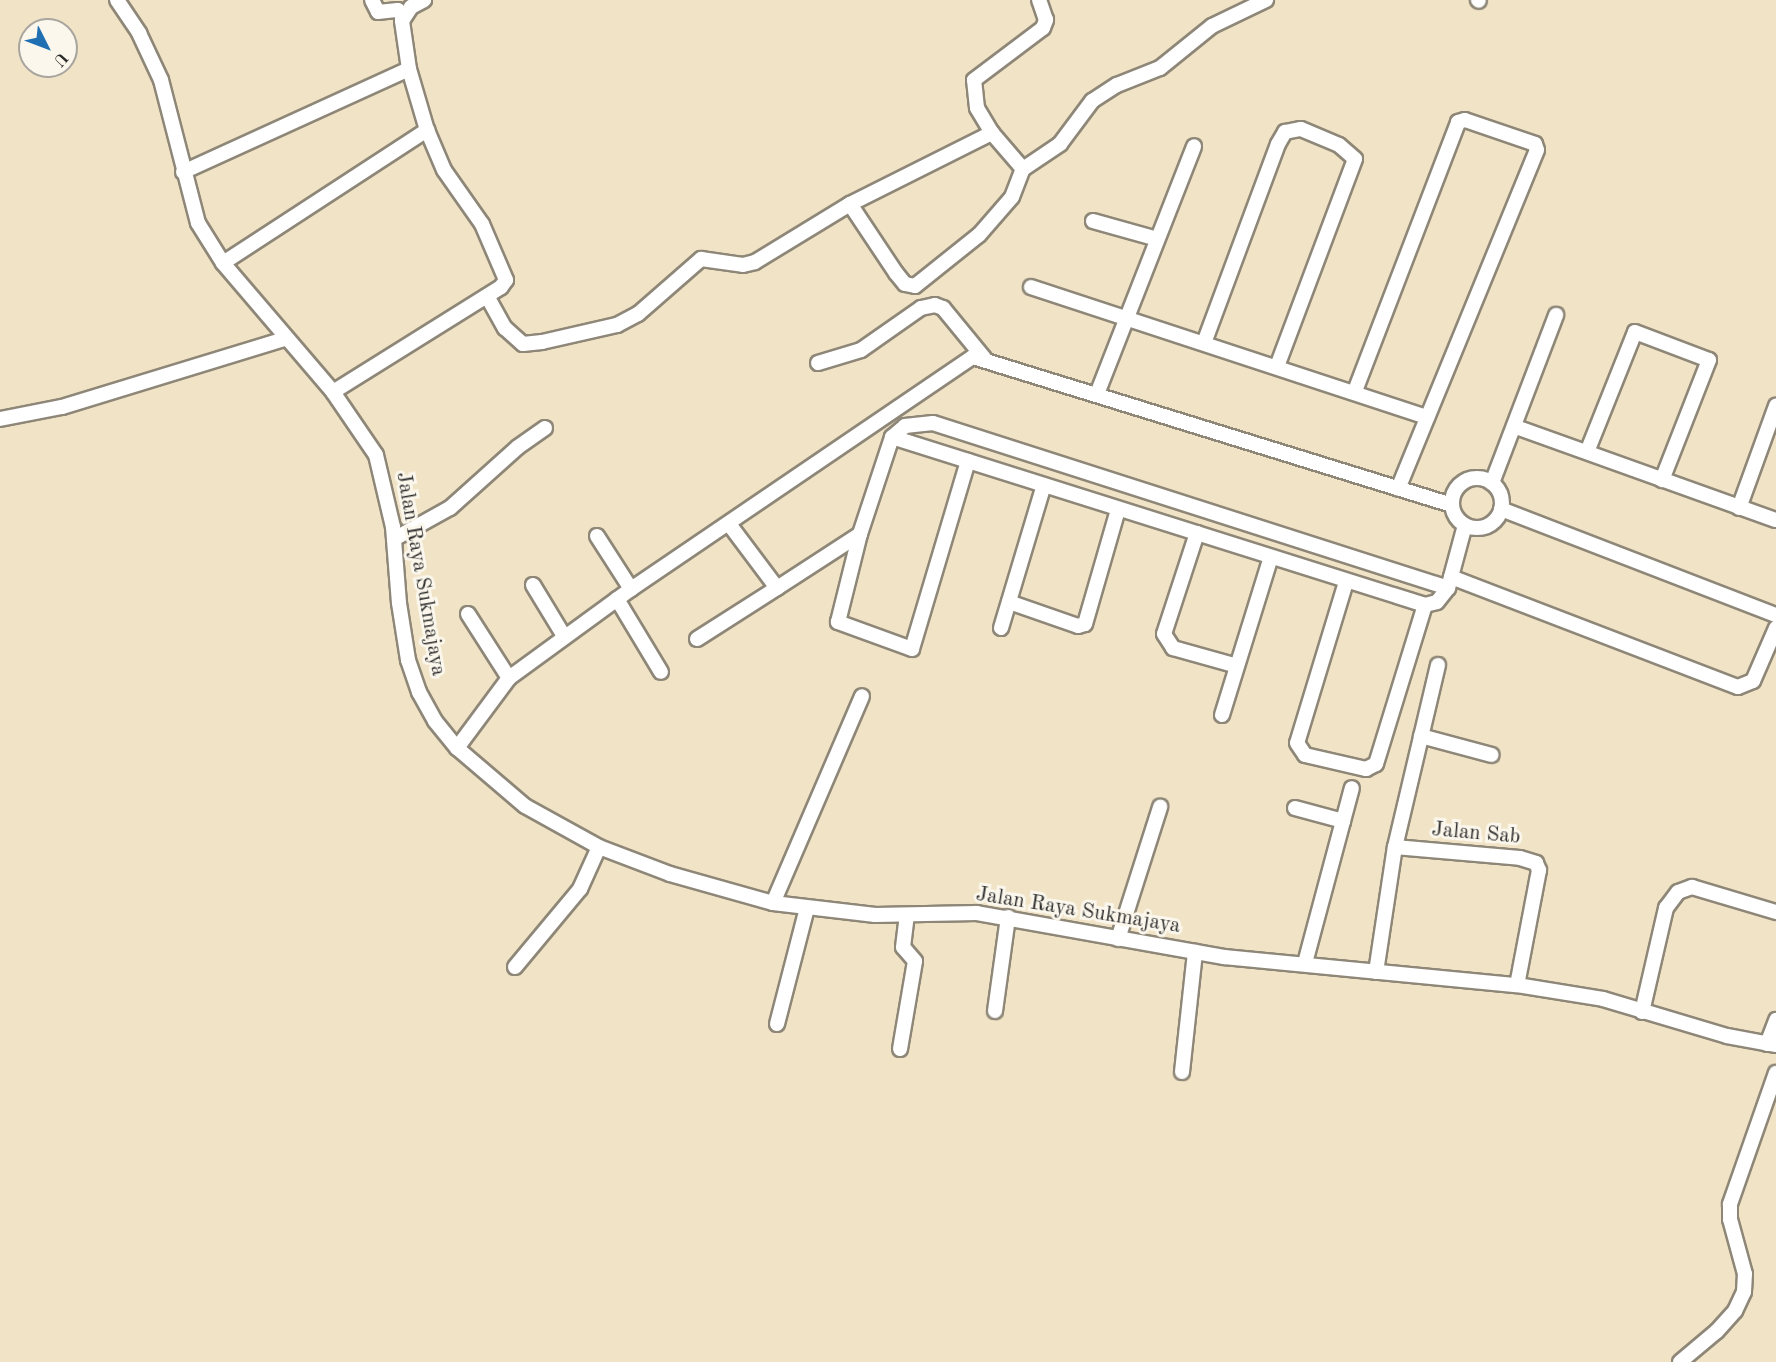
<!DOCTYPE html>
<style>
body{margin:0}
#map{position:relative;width:1776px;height:1362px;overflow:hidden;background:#f1e3c6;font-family:"Old Standard TT",serif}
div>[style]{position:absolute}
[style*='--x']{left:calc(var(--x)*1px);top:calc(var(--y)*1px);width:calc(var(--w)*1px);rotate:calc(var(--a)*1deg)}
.roads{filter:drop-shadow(2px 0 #8e8778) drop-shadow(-2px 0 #8e8778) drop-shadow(0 2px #8e8778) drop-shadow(0 -2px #8e8778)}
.minor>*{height:14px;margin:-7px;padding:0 7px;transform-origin:7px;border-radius:7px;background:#fff}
.minor>.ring{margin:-7px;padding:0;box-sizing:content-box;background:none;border:14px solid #fff;border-radius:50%}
span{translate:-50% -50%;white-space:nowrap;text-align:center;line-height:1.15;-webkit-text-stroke:6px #fbf7ec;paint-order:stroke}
.street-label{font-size:21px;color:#2b2b2b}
.north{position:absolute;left:18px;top:18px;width:60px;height:60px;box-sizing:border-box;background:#fbf7ec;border:2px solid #a8a59f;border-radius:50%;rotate:132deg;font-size:16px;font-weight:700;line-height:24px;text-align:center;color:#2b2b2b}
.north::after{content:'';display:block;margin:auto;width:21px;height:27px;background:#1f6fb2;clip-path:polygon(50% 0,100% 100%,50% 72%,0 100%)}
</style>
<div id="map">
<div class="roads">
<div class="minor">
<i style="--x:117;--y:0;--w:40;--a:56"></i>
<i style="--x:139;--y:33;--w:52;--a:64.9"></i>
<i style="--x:161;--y:80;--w:148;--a:75.5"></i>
<i style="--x:198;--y:223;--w:47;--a:58"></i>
<i style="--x:223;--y:263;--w:170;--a:49.5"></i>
<i style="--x:333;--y:392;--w:76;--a:55.7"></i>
<i style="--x:376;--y:455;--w:74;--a:76.7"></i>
<i style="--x:393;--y:527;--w:76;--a:85.5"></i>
<i style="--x:399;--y:603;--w:58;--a:81"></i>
<i style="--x:408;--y:660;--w:34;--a:71"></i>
<i style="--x:419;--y:692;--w:33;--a:61"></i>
<i style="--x:435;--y:721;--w:35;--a:51"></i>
<i style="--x:457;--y:748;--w:89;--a:40.5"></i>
<i style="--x:525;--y:806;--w:85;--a:29"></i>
<i style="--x:599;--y:847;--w:76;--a:20.8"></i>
<i style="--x:670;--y:874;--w:107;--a:15.7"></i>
<i style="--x:773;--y:903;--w:103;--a:6.7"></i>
<i style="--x:875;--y:915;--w:102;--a:-1.1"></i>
<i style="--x:977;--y:913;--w:251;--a:10.1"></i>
<i style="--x:1224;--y:957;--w:294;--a:5.5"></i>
<i style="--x:1517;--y:985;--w:87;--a:9.2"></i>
<i style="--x:1603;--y:999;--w:129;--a:16.6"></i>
<i style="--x:1727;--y:1036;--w:50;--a:10.4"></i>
<i style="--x:372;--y:0;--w:13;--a:63"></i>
<i style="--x:378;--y:12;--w:20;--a:-6"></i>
<i style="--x:398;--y:10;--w:9;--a:54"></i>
<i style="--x:1478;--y:0;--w:1;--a:45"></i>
<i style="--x:409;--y:69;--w:49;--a:-98.3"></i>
<i style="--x:402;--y:21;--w:17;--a:-57"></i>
<i style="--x:411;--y:7;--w:15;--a:-28"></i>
<i style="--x:1023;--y:169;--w:45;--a:-34"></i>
<i style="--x:1060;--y:144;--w:54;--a:-53.3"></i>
<i style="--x:1092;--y:101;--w:30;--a:-33"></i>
<i style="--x:1117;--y:85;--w:46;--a:-21.6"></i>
<i style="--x:1160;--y:68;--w:67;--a:-38.9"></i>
<i style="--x:1212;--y:26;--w:60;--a:-25.7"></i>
<i style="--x:183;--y:172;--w:248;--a:-24.5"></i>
<i style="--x:409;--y:69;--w:64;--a:73.6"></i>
<i style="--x:427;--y:130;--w:43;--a:67"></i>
<i style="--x:444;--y:170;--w:66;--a:54.9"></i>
<i style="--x:482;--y:224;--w:61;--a:66.8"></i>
<i style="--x:506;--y:280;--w:9;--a:126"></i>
<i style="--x:501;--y:287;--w:198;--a:148"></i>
<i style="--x:850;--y:204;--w:83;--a:56.3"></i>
<i style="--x:896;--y:273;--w:14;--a:51"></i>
<i style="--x:905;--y:284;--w:10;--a:11"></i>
<i style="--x:915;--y:286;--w:82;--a:-38.6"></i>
<i style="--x:979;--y:235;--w:50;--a:-49"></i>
<i style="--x:1012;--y:197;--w:30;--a:-69"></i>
<i style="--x:1023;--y:169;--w:48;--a:-130.7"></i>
<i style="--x:1093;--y:221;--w:66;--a:15.7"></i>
<i style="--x:223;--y:263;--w:244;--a:-33.1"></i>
<i style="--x:1031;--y:287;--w:417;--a:18.2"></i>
<i style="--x:487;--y:296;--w:37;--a:61"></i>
<i style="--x:505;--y:328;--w:24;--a:42"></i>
<i style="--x:523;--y:344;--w:19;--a:-6"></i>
<i style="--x:542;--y:342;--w:77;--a:-12.8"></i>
<i style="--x:617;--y:325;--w:24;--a:-28"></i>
<i style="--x:638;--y:314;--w:84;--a:-41.1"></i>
<i style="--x:701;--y:259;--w:42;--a:8.1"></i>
<i style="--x:743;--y:265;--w:12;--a:-14"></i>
<i style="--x:755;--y:262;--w:111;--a:-31.4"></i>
<i style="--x:850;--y:204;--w:159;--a:-26.6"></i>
<i style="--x:992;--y:133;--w:29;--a:-121"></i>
<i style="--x:977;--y:108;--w:28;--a:-96"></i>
<i style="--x:974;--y:80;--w:86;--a:-37"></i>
<i style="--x:1043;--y:28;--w:9;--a:-69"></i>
<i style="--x:1046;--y:20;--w:21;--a:-109"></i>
<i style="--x:1204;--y:343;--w:212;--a:-69.6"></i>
<i style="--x:1278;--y:144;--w:14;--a:-60"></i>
<i style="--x:1285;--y:132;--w:16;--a:-11"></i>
<i style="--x:1301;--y:129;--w:41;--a:22.8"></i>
<i style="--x:1339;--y:145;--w:21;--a:41"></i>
<i style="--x:1355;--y:159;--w:222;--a:110.6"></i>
<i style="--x:818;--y:363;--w:45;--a:-16.8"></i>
<i style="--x:861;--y:350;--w:73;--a:-35"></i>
<i style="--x:921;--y:308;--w:14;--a:-12"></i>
<i style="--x:935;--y:305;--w:9;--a:21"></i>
<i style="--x:943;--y:308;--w:65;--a:50.6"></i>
<i style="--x:1355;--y:391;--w:288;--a:-69"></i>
<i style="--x:1458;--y:122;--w:7;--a:-16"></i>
<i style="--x:1465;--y:120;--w:74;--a:18.9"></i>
<i style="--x:1535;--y:144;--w:6;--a:72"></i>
<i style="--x:1537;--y:150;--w:366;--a:112.3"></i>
<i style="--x:1097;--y:394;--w:266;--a:-68.6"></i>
<i style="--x:0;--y:419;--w:63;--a:-11"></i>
<i style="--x:62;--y:407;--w:233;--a:-17"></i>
<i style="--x:1516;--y:427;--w:276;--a:19.7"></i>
<i style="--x:892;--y:437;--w:559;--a:17.49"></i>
<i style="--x:1425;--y:605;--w:12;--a:-14"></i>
<i style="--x:1437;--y:602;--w:18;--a:-52"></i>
<i style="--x:1448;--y:588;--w:65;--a:-74.9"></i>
<i style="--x:1587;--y:452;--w:129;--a:-68.2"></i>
<i style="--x:1635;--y:332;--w:79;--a:20.7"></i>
<i style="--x:1709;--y:360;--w:129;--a:111.4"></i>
<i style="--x:968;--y:461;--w:196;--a:106.6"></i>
<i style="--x:912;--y:649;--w:79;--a:-160"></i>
<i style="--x:838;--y:622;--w:91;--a:-76"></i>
<i style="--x:860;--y:534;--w:102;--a:-71.7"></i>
<i style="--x:892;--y:437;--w:17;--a:-40"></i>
<i style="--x:905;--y:426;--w:28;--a:-6"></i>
<i style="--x:933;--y:423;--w:541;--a:17.76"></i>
<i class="ring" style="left:1452px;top:478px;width:36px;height:36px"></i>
<i style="--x:1492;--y:483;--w:180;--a:-69.1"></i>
<i style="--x:1739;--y:508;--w:109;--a:-70.1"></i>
<i style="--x:1501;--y:509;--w:295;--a:21.1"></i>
<i style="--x:729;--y:524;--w:80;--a:53.1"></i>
<i style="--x:777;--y:588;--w:99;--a:-33"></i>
<i style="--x:1197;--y:533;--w:106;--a:108.1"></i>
<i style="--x:1164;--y:634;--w:17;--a:57"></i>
<i style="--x:1173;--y:648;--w:66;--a:15.7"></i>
<i style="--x:597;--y:536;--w:63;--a:57.3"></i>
<i style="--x:394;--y:539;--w:64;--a:-29"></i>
<i style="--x:450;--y:508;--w:91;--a:-41.9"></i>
<i style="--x:518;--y:447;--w:33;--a:-35"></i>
<i style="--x:1451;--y:577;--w:307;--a:21"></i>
<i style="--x:1738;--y:687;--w:16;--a:-22"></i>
<i style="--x:1753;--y:681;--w:58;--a:-66.5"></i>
<i style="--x:1346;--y:582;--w:168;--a:106.9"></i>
<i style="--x:1297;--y:743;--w:14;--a:56"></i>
<i style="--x:1305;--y:755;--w:63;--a:12.9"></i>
<i style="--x:1366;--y:769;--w:11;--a:-27"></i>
<i style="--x:1376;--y:764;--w:166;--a:-72.9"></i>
<i style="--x:533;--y:585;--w:60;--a:58.7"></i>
<i style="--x:617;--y:599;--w:85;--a:58.9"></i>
<i style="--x:1009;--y:602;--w:73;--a:19.2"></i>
<i style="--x:1078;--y:626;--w:7;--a:-16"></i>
<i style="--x:1085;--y:624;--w:119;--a:-73.9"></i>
<i style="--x:468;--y:614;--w:76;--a:57.4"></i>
<i style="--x:1001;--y:628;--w:149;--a:-73.3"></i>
<i style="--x:697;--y:639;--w:95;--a:-32.5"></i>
<i style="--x:1222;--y:715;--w:165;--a:-72.8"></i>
<i style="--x:1421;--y:736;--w:73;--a:15"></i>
<i style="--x:457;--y:748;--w:87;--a:-53.4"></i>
<i style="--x:509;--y:678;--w:151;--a:-36.1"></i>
<i style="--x:631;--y:589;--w:413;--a:-34.2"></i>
<i style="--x:973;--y:357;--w:501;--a:17.17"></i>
<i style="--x:1295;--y:808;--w:50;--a:15.2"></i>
<i style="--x:1395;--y:847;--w:125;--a:5"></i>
<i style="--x:1520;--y:858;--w:17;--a:17"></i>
<i style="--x:1536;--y:863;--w:8;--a:67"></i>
<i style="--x:1539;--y:870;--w:117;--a:100.8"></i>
<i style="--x:773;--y:903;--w:225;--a:-66.7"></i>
<i style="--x:1118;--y:939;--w:139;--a:-72.3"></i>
<i style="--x:1305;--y:963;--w:181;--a:-75"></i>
<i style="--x:515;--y:967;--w:102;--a:-50.2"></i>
<i style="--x:580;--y:889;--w:46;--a:-65.7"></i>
<i style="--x:1376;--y:972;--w:126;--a:-81.4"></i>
<i style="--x:1395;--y:847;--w:187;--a:-76.7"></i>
<i style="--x:995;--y:1011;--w:95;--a:-82.1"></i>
<i style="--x:1642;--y:1012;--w:107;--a:-77"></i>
<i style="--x:1666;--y:908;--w:20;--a:-53"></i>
<i style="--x:1678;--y:892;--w:15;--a:-20"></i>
<i style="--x:1692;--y:887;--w:88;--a:16.6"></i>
<i style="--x:777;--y:1024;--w:120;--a:-75.5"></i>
<i style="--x:1767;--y:1044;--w:26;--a:-69"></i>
<i style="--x:900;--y:1049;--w:89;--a:-80.3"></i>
<i style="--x:915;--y:961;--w:18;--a:-131"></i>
<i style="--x:903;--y:947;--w:32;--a:-83"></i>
<i style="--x:1182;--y:1072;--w:121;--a:-83.8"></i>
<i style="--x:1680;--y:1362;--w:48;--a:-40"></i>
<i style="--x:1717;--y:1331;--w:27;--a:-48"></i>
<i style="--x:1735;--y:1311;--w:21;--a:-65"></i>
<i style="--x:1744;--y:1292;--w:18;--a:-87"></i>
<i style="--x:1745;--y:1274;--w:57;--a:-105.3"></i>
<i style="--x:1730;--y:1219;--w:15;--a:-90"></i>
<i style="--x:1730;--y:1204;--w:139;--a:-70.7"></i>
</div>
</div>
<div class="street-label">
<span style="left:420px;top:574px;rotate:80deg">Jalan Raya Sukmajaya</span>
<span style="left:1476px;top:834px;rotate:5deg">Jalan Sab</span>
<span style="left:1078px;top:911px;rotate:9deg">Jalan Raya Sukmajaya</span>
</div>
<div class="north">U</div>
</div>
